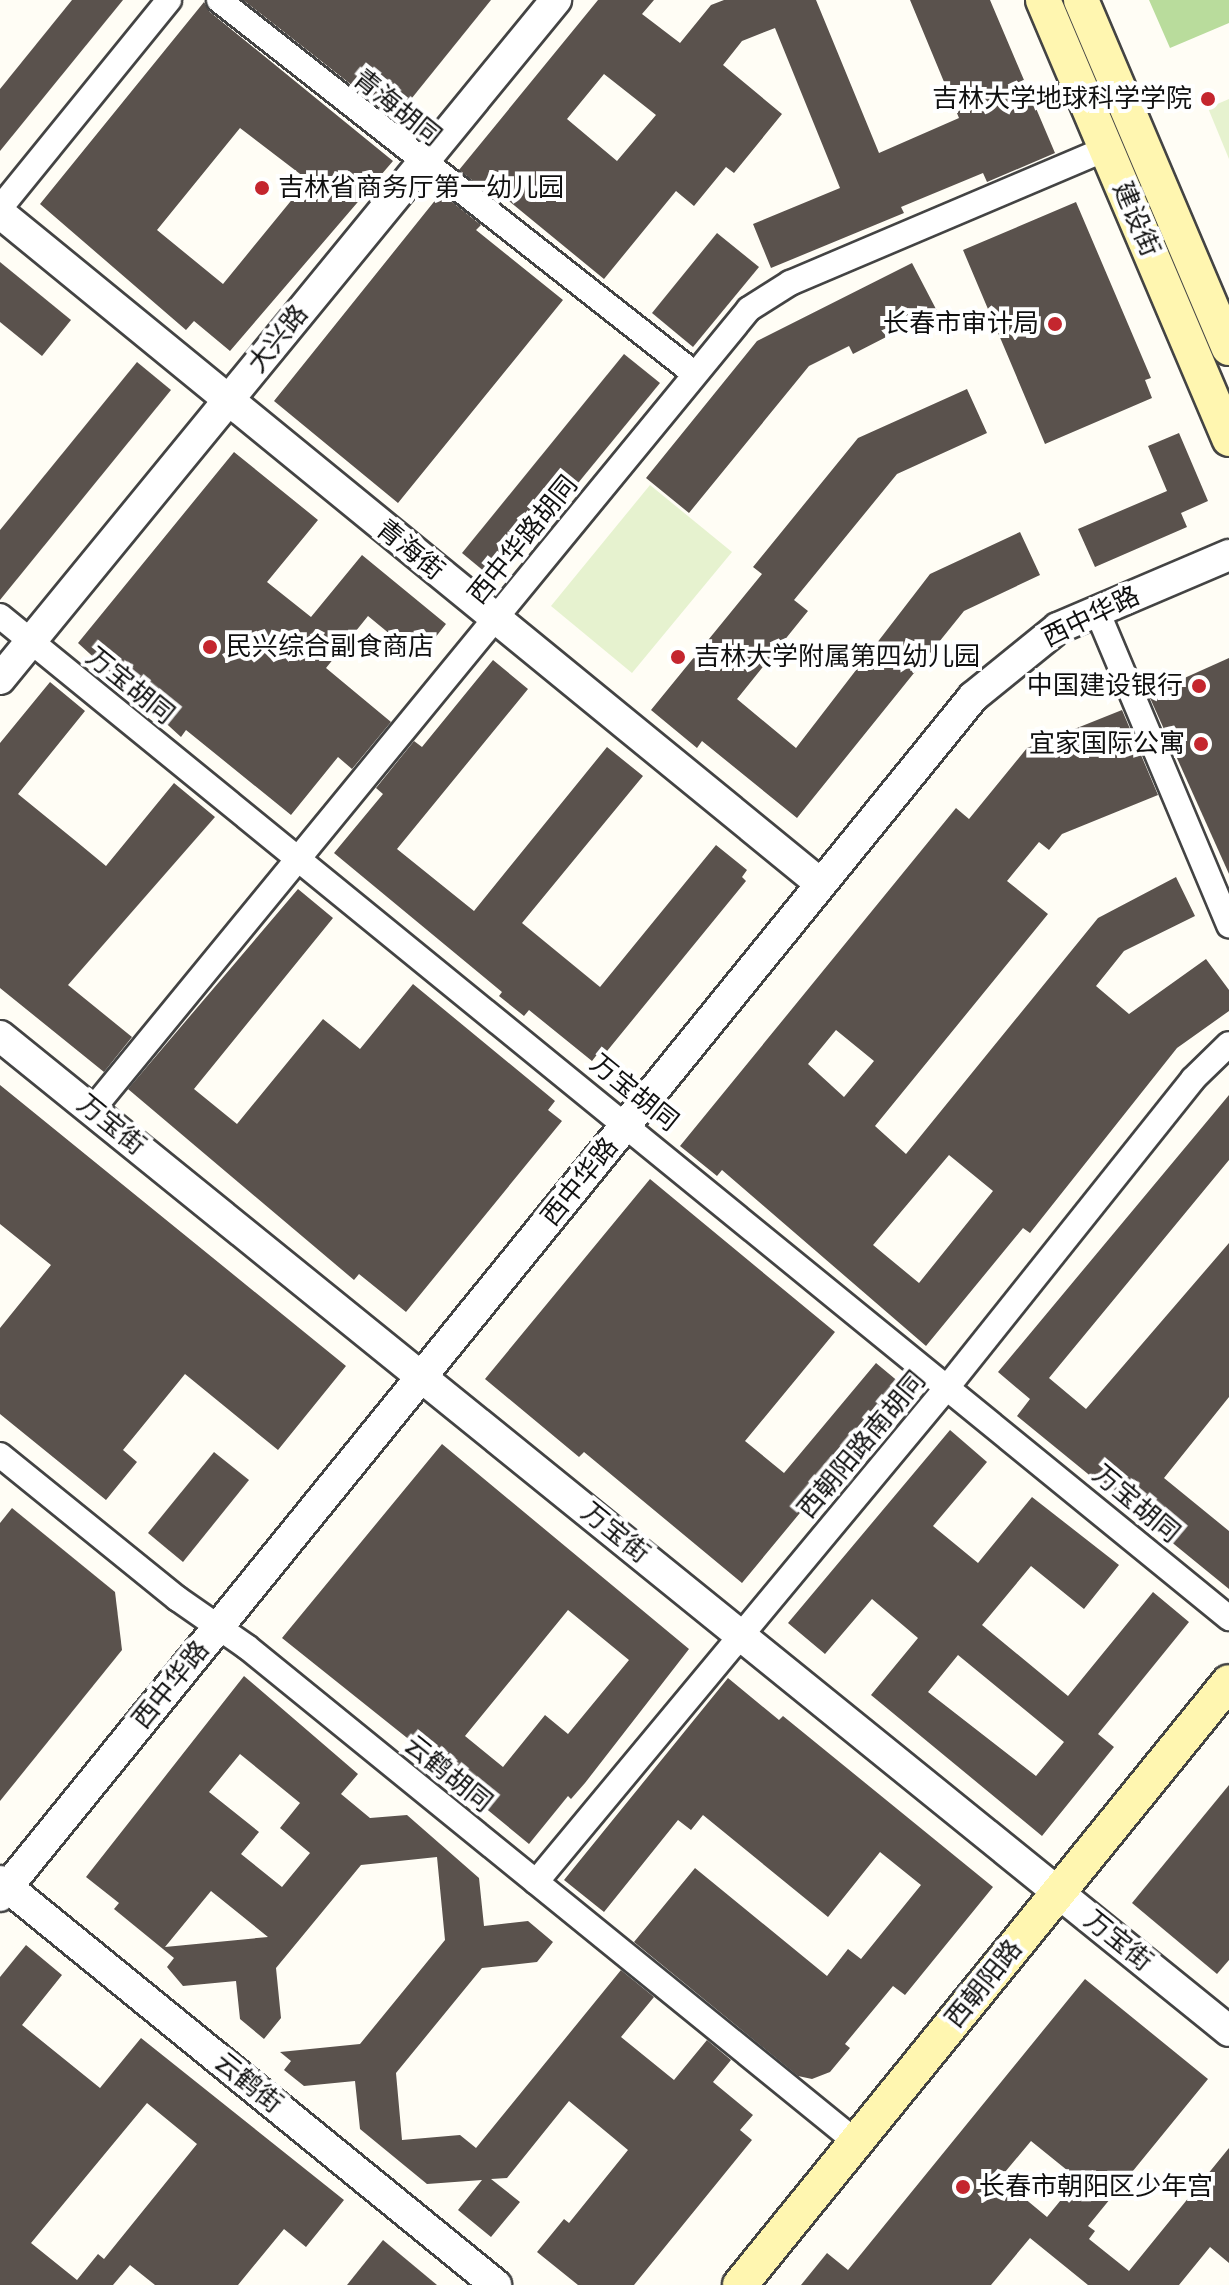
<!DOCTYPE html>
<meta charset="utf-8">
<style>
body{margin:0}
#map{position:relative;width:1229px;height:2285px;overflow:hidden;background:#fffdf5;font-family:"Zilla Slab","Noto Sans SC",serif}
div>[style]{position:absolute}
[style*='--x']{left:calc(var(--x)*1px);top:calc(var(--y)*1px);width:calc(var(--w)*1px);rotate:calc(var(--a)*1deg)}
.forest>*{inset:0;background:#b9dc9c}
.pitch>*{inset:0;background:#e6f2cf}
.building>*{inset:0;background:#5a524d}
.roads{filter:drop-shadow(2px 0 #444) drop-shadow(-2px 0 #444) drop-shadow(0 2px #444) drop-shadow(0 -2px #444)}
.minor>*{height:24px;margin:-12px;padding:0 12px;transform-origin:12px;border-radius:12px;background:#fff}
.tertiary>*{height:30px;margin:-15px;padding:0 15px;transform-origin:15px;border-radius:15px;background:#fff}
.secondary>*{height:34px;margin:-17px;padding:0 17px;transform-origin:17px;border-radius:17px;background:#fff6b0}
.dots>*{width:22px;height:22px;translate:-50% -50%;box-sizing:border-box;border:4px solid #fff;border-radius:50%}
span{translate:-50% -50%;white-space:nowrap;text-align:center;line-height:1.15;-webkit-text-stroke:8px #fff;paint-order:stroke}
.poi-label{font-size:26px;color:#111}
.right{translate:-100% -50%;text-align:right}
.left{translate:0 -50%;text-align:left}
.street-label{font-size:26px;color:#111}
</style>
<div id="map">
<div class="forest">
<i style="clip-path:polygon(1149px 0,1229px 0,1229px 23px,1170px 48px)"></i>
</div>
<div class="pitch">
<i style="clip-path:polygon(1229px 99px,1229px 159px,1208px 108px)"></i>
<i style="clip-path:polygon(650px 485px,732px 552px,632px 673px,551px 606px)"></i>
</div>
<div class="building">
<i style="clip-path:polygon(72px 0,123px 0,0 151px,0 89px)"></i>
<i style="clip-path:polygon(243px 0,491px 0,395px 119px)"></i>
<i style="clip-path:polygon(evenodd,598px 0,654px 0,642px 14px,680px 43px,711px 5px,724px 0,816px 0,879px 153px,959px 118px,910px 0,990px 0,1055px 153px,987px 182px,983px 173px,901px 207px,904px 213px,771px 268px,753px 224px,840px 188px,775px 28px,742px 41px,723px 65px,782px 114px,734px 173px,726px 167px,694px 206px,676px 191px,604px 279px,504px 197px,500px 202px,459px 170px,598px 0,604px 74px,656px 115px,617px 161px,567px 119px,604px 74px)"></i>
<i style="clip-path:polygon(evenodd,204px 2px,210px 12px,393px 161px,230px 351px,194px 321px,186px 330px,40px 204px,204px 2px,240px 128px,308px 180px,223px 284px,157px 230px,240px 128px)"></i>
<i style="clip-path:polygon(441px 193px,481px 225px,476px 230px,563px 300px,398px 503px,274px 401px)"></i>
<i style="clip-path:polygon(1076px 202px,1151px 378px,1145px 380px,1152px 398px,1045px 444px,963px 250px)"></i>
<i style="clip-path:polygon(717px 233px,759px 267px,693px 347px,652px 313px)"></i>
<i style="clip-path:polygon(0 262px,71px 320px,42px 356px,0 322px)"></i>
<i style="clip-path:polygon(912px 263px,937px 311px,853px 354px,849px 346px,809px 366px,689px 513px,646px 478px,757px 341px)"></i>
<i style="clip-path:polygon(624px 354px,660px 383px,497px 582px,462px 553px)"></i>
<i style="clip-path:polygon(137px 362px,171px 390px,0 600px,0 530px)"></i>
<i style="clip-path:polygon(967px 389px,987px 433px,897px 474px,794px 600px,808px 611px,737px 699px,796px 748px,930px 574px,1020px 532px,1040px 575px,964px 611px,797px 818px,702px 741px,697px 748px,651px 710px,762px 574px,753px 567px,858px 438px)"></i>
<i style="clip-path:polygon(1179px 433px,1208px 501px,1181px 513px,1187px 527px,1095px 567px,1078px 529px,1167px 491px,1148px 446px)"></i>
<i style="clip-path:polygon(234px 452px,318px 520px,267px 582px,311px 617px,362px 555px,446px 624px,419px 658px,368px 616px,326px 668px,391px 722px,352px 769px,338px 757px,291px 815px,186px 730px,181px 737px,78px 643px)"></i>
<i style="clip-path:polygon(1229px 658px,1229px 874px,1150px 698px,1151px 693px)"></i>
<i style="clip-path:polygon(493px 660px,528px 689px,397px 849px,474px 911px,607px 747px,643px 776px,522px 923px,600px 987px,716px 845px,747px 870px,742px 877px,746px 881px,603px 1056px,599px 1052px,592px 1061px,529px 1010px,524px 1016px,499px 996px,502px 992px,334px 853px,383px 794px,376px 788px,414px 741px,422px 747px)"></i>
<i style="clip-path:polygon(50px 682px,85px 711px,18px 794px,77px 842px,106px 866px,174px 783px,215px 817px,68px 985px,132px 1037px,104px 1072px,0 988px,0 743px)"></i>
<i style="clip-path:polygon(evenodd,1122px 710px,1158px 795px,1062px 834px,1049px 850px,1039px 842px,1007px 881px,1048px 914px,875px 1126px,906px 1154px,1098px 918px,1176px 877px,1195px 916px,1124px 951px,1096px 986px,1129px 1014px,1206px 959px,1229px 990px,1229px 1011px,1177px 1048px,1030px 1233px,1023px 1228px,926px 1346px,722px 1170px,717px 1176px,680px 1146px,956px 808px,969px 819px,1027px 748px,1122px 710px,836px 1030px,874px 1061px,844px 1097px,808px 1064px,836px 1030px,1122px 710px,949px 1155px,993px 1191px,919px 1283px,873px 1245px,949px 1155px)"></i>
<i style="clip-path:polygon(298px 889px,333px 918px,194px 1089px,237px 1124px,323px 1019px,360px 1049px,413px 984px,555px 1101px,548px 1110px,562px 1121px,406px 1312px,359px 1274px,354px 1280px,128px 1089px)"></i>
<i style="clip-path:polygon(0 1085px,346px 1366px,278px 1450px,185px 1374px,123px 1450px,137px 1462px,106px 1500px,0 1414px,0 1328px,51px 1265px,0 1224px)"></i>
<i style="clip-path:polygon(1229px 1095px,1229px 1160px,1049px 1378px,1086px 1409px,1229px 1243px,1229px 1397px,1164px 1478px,1229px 1531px,1229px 1589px,1017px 1416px,1030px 1399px,998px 1372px)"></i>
<i style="clip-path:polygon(650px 1179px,835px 1332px,745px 1441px,784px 1473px,876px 1363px,912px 1393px,840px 1479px,833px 1473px,742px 1583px,584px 1452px,579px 1457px,485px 1379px)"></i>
<i style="clip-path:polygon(evenodd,950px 1430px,987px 1462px,933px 1526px,978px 1563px,1032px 1497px,1119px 1565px,1084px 1609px,1031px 1566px,982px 1625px,1068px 1696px,1153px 1592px,1189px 1622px,1098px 1734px,1114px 1747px,1042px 1836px,871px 1695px,918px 1638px,872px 1599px,825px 1654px,788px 1623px,950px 1430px,958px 1655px,1064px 1742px,1036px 1776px,928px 1692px,958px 1655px)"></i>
<i style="clip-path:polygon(evenodd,442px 1444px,689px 1649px,585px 1783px,571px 1799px,568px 1796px,529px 1844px,433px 1765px,436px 1761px,282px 1638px,442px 1444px,568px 1610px,629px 1660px,568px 1734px,545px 1715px,503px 1767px,465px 1736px,568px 1610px)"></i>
<i style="clip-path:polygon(214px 1452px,249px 1480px,183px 1562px,148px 1533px)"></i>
<i style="clip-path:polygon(12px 1508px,115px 1592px,122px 1650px,0 1801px,0 1523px)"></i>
<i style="clip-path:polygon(evenodd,244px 1676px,358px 1774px,341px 1794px,370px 1818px,407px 1815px,479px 1878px,484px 1926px,528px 1921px,553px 1942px,537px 1962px,482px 1968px,396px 2073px,402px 2140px,460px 2135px,476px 2148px,621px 1970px,654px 1997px,621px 2037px,674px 2080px,707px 2040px,731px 2060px,713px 2082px,753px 2115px,740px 2130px,752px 2140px,634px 2285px,578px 2285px,537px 2252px,564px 2219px,569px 2223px,628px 2150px,569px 2101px,507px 2178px,491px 2179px,520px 2202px,491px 2237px,458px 2210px,482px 2180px,427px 2184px,360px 2129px,355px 2081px,304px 2086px,284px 2070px,291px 2061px,280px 2052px,360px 2044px,445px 1940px,437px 1857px,361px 1865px,276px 1968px,281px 2018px,264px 2039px,240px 2019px,236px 1981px,183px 1986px,167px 1967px,174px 1958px,114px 1909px,119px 1903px,86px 1877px,244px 1676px,240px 1754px,300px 1803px,280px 1828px,310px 1853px,282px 1887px,241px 1854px,259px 1832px,209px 1792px,240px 1754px,244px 1676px,211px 1891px,268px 1937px,165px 1947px,211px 1891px)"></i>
<i style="clip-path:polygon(728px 1678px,779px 1720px,783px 1716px,993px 1887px,905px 1995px,893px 1986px,845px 2044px,850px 2048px,830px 2072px,812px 2079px,798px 2076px,634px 1942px,695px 1868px,827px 1976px,848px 1949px,861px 1959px,921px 1885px,880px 1852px,828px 1917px,703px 1815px,691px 1830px,678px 1820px,604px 1912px,564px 1880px)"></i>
<i style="clip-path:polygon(1229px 1785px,1229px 1960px,1217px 1974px,1132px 1903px)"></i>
<i style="clip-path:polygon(evenodd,26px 1945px,62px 1975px,22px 2025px,100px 2088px,141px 2038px,344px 2200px,306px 2247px,284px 2229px,238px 2285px,155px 2285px,130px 2265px,113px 2285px,0 2285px,0 1977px,26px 1945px,147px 2103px,197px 2144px,104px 2259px,98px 2254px,77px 2280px,31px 2243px,147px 2103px)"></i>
<i style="clip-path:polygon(evenodd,1085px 1979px,1208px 2079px,1088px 2226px,1095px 2231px,1089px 2239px,1129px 2271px,1229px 2148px,1229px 2263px,1210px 2247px,1179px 2285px,1088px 2285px,1030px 2238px,991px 2285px,801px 2285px,827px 2253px,848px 2270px,1085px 1979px,1031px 2141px,1078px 2179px,1047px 2217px,1000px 2178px,1031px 2141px)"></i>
<i style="clip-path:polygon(383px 2240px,437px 2285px,347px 2285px)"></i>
</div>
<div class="roads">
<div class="minor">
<i style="--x:219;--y:0;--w:605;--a:38.16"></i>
<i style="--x:0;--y:208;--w:268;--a:-50.9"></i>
<i style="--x:1097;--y:611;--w:341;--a:67.2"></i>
<i style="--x:0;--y:616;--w:1586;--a:39.19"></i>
<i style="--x:92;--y:1110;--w:1036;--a:-50.64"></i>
<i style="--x:749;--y:309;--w:49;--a:-32.4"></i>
<i style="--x:790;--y:283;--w:343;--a:-23"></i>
<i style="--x:0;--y:1455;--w:229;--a:39"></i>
<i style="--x:178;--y:1599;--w:84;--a:34.8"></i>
<i style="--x:247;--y:1647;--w:785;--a:39.1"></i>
<i style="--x:536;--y:1882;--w:646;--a:-50.27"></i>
<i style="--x:949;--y:1385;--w:391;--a:-51.4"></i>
<i style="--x:1193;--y:1079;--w:50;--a:-44.2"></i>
</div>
<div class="tertiary">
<i style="--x:0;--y:213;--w:1060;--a:39.26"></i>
<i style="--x:0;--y:679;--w:878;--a:-50.69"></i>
<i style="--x:0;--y:1036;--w:1581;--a:38.99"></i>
<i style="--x:0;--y:1881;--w:640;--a:39.16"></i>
<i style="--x:0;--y:1896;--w:1544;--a:-50.94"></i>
<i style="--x:973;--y:697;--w:109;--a:-39.1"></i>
<i style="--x:1058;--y:628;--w:186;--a:-23.1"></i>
</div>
<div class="secondary">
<i style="--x:1043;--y:0;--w:477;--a:67"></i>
<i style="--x:1081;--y:0;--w:378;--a:67"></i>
<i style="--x:740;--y:2285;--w:776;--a:-50.96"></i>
</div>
</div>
<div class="dots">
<i style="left:1208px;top:99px;background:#c4262e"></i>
<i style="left:262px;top:188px;background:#c4262e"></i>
<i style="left:1055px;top:324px;background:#c4262e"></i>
<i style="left:210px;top:647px;background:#c4262e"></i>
<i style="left:678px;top:657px;background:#c4262e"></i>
<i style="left:1199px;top:686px;background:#c4262e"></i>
<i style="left:1201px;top:744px;background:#c4262e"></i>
<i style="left:963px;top:2187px;background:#c4262e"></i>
</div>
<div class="poi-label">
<span class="right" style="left:1192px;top:99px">吉林大学地球科学学院</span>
<span class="left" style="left:278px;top:188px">吉林省商务厅第一幼儿园</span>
<span class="right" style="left:1039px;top:324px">长春市审计局</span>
<span class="left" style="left:226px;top:647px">民兴综合副食商店</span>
<span class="left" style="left:694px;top:657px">吉林大学附属第四幼儿园</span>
<span class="right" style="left:1183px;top:686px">中国建设银行</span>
<span class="right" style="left:1185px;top:744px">宜家国际公寓</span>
<span class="left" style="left:979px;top:2187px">长春市朝阳区少年宫</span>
</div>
<div class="street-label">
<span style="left:397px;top:108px;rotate:39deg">青海胡同</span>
<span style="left:1136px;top:219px;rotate:67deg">建设街</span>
<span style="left:278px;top:339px;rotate:-51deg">大兴路</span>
<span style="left:523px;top:540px;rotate:-51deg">西中华路胡同</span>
<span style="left:410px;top:550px;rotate:39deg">青海街</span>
<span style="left:1091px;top:617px;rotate:-26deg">西中华路</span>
<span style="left:130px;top:686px;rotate:39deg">万宝胡同</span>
<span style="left:634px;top:1093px;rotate:39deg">万宝胡同</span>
<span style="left:111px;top:1125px;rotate:39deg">万宝街</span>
<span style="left:580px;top:1182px;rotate:-51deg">西中华路</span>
<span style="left:862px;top:1445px;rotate:-50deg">西朝阳路南胡同</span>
<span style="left:1136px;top:1504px;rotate:40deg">万宝胡同</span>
<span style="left:615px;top:1533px;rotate:39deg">万宝街</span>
<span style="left:171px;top:1685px;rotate:-51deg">西中华路</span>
<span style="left:448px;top:1774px;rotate:39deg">云鹤胡同</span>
<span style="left:1118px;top:1941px;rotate:39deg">万宝街</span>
<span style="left:984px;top:1984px;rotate:-51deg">西朝阳路</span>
<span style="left:248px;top:2083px;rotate:39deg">云鹤街</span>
</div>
</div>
